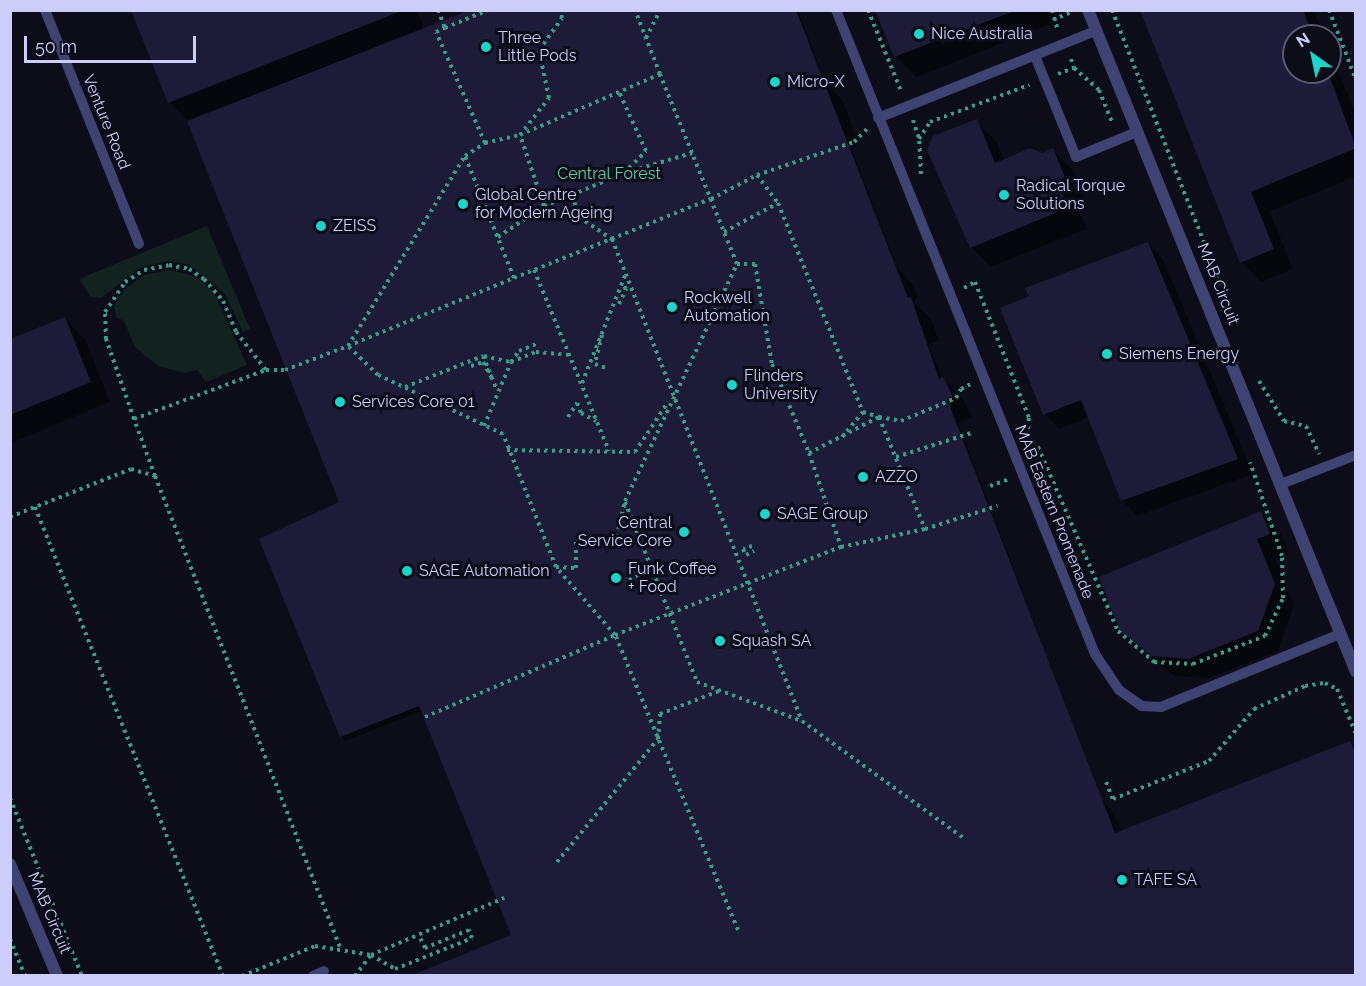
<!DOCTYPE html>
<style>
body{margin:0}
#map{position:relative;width:1366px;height:986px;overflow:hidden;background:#0d0d19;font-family:Raleway,sans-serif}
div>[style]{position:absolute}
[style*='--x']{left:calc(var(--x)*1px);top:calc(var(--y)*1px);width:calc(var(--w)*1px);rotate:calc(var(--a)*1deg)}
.green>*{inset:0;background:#11221f}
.shadow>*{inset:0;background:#0007}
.building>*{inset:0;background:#1d1b38}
.path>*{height:4px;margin-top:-2px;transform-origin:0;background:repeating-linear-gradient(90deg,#3c9d89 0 3px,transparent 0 7.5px)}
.service>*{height:10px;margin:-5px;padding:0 5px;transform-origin:5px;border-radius:5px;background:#3e4372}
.minor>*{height:12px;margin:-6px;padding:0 6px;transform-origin:6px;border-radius:6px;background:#3e4372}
.dots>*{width:16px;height:16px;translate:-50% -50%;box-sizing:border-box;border:3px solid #0d0d19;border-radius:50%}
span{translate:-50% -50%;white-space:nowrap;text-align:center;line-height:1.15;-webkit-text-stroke:6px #0d0d19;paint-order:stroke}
.poi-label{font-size:16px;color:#cccdf8}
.left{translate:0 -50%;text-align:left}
.right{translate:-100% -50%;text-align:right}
.street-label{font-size:16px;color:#cccdf8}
.park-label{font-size:16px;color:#63cda3}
.frame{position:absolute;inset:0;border:12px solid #cccdf8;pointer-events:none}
.north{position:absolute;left:1282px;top:24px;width:60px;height:60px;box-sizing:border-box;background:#0d0d19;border:2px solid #595a72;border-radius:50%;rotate:327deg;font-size:16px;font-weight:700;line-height:24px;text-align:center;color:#cccdf8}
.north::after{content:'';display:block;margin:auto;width:21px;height:27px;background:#1dd3cb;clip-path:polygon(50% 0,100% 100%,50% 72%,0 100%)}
.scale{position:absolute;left:24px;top:36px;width:172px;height:27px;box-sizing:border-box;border:3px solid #cccdf8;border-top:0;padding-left:8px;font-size:18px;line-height:21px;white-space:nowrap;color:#cccdf8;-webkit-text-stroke:4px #0d0d19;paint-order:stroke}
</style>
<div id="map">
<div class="green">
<i style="clip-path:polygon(207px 226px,250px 329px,243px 332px,225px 294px,190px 265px,169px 261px,141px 267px,101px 298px,91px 297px,79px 279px)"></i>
<i style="clip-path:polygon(170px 270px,194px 276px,207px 285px,216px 297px,247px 365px,206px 382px,197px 370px,185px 373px,158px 366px,135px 347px,124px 321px,116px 317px,114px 305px,125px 289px,144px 275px)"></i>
</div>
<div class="shadow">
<i style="clip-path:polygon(405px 10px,417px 10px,424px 28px,469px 10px,798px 10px,825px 81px,843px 101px,857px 140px,849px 142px,897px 267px,913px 285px,918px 298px,913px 301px,931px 319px,939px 341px,928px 345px,944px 380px,963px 399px,972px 417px,958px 423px,1102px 800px,1114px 813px,1122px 832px,1350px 743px,1356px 748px,1356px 976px,513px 936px,422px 711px,345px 741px,341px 736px,341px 503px,190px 123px,169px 102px)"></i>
<i style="clip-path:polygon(876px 10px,1052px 10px,1056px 22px,916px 77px,896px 56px)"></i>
<i style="clip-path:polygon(1141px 10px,1314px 10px,1324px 36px,1294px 36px,1294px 72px,1330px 72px,1330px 51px,1356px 114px,1356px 176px,1270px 212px,1293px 269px,1261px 282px,1241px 262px)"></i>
<i style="clip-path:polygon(976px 121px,996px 141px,1004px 160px,1053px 150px,1073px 170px,1084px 198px,1076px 201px,1087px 229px,991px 267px,971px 247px)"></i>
<i style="clip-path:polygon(1148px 244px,1163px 259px,1253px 474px,1137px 516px,1122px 500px,1089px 417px,1060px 429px,1044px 414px)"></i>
<i style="clip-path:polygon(65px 319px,85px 339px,110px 402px,10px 443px,10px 341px)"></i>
<i style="clip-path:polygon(1261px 513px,1281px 533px,1289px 554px,1276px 560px,1294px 605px,1278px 651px,1209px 678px,1174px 676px,1122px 630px)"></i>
</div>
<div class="building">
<i style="clip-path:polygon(131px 10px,401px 10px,401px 11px,168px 103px)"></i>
<i style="clip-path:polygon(470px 10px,796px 10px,908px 298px,911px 297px,939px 379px,943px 377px,953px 397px,947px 399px,1115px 833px,1350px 741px,1356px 754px,1356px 976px,410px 976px,511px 935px,419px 706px,340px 737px,259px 539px,339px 502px,187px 121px)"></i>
<i style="clip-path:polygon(875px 10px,1014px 10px,1014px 11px,894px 57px)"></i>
<i style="clip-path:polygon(1140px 10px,1303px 10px,1313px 36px,1294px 36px,1294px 72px,1328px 72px,1356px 148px,1251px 192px,1274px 249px,1240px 263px)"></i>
<i style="clip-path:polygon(977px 119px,995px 163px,1030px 148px,1042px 153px,1053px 148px,1065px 177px,1057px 181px,1068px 208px,970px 248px,927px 150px,933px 136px)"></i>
<i style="clip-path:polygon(1148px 242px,1238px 459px,1121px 501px,1081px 400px,1043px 415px,1000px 308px,1029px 296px,1025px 288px)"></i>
<i style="clip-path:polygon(65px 317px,91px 382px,10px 415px,10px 339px)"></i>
<i style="clip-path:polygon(1261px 511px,1270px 534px,1257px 539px,1275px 584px,1258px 631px,1188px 659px,1152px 656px,1120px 631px,1099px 577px)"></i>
</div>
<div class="path">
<i style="--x:438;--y:10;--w:19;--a:69"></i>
<i style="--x:445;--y:28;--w:47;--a:-22.7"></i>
<i style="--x:868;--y:10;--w:87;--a:67.8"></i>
<i style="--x:1052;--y:10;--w:22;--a:74"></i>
<i style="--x:1112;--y:10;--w:334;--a:68.4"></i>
<i style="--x:1329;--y:10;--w:75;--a:68.9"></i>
<i style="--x:1053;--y:20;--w:20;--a:-24"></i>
<i style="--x:646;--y:38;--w:31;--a:-63"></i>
<i style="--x:1071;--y:59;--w:9;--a:72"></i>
<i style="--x:1074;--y:68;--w:33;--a:41"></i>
<i style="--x:1099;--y:90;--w:37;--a:68"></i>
<i style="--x:1058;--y:74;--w:17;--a:-21"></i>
<i style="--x:913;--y:120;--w:19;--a:72"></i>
<i style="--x:485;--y:143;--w:36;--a:-13"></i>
<i style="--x:520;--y:135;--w:47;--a:-51.9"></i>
<i style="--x:549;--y:98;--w:49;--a:-101.8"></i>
<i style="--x:539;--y:50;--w:39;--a:-54"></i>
<i style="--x:562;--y:18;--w:8;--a:-104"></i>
<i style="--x:625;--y:173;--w:70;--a:-16.6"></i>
<i style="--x:921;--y:174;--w:35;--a:-93"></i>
<i style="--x:919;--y:139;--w:20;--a:-57"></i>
<i style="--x:930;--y:122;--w:106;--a:-20.5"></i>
<i style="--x:757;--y:175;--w:35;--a:53"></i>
<i style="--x:778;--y:203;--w:226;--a:67.9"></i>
<i style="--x:863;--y:412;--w:17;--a:17"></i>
<i style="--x:879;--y:417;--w:121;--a:67.7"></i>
<i style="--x:572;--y:195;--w:56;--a:-22.9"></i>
<i style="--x:624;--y:173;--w:31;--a:-45"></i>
<i style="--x:646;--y:151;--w:65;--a:-114.6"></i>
<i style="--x:544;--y:206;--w:30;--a:-21"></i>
<i style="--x:572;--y:195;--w:23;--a:72"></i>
<i style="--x:579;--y:217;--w:40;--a:34"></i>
<i style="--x:612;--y:239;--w:518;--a:68.49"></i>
<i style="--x:724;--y:232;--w:61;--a:-28.2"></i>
<i style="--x:498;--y:237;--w:55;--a:-34"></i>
<i style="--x:544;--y:206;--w:75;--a:-108.7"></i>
<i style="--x:520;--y:135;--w:153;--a:-23.5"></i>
<i style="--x:660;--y:74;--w:69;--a:-111.3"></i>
<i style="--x:737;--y:264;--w:18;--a:0"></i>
<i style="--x:755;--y:264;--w:101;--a:80.4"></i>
<i style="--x:772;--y:364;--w:96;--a:67.4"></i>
<i style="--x:809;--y:453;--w:79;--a:-27.2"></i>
<i style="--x:879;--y:417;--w:22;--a:10"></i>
<i style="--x:901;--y:421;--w:60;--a:-22.7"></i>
<i style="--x:956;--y:398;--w:10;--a:-61"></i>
<i style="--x:961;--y:389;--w:11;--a:-27"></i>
<i style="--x:534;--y:270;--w:196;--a:67.5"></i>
<i style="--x:514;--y:278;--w:212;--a:-21.9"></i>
<i style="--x:711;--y:199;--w:52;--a:-27.6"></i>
<i style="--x:757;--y:175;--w:102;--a:-18.8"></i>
<i style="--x:854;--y:142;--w:20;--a:-45"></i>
<i style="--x:964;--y:288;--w:13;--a:-29"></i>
<i style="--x:975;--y:282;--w:146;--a:68.3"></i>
<i style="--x:1029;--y:418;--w:18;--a:96"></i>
<i style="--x:1027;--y:436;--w:16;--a:45"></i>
<i style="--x:1038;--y:447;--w:201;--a:66.5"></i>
<i style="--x:1118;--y:631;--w:48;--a:40.7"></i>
<i style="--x:1154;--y:662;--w:39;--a:3"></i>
<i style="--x:1193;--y:664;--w:77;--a:-21.3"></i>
<i style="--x:1265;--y:636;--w:42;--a:-64.7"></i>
<i style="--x:1283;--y:598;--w:42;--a:-91.4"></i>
<i style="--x:1282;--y:556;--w:99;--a:-108.8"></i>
<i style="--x:619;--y:304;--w:17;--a:-65"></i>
<i style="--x:626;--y:289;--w:7;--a:-124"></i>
<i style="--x:602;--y:335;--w:30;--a:104"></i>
<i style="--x:595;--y:364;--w:12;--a:20"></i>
<i style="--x:484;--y:356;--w:28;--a:13"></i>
<i style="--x:511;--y:362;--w:14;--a:-54"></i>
<i style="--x:519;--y:351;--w:22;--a:-22"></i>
<i style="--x:471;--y:366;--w:13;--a:-18"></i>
<i style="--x:483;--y:362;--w:18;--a:61"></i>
<i style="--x:1259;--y:381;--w:47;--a:58"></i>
<i style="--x:1284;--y:421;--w:23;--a:13"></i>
<i style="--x:1306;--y:426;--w:31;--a:65"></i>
<i style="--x:582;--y:383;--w:118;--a:-68.2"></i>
<i style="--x:405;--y:387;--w:84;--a:-21.7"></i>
<i style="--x:483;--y:356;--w:37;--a:68"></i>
<i style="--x:568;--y:417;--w:17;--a:-57"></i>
<i style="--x:577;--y:403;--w:11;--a:68"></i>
<i style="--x:581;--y:413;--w:17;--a:28"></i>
<i style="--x:134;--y:419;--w:85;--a:-109.3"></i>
<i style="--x:106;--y:339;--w:27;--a:-92"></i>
<i style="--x:105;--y:312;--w:36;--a:-56"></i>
<i style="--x:125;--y:282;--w:22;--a:-32"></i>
<i style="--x:144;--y:270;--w:25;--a:-11"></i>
<i style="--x:169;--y:265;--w:20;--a:11"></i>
<i style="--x:189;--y:269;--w:18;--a:34"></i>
<i style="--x:204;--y:279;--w:29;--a:49"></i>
<i style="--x:223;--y:301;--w:34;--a:67"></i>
<i style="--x:236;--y:332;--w:48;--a:51.7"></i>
<i style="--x:484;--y:426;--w:69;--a:-67.1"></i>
<i style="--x:511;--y:362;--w:27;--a:-22"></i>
<i style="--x:536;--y:352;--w:33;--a:5"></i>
<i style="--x:842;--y:437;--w:33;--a:-50"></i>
<i style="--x:507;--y:450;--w:128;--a:0.9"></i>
<i style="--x:635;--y:452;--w:60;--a:-56.6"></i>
<i style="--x:809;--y:453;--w:99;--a:71.2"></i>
<i style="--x:896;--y:457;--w:79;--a:-17.7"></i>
<i style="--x:155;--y:476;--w:509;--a:68.57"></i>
<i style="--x:990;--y:486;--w:20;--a:-20"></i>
<i style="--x:625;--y:502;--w:194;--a:68.2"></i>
<i style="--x:697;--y:682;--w:112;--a:20.4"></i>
<i style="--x:802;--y:721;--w:201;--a:35.9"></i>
<i style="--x:35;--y:507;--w:505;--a:68.16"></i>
<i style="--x:10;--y:517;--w:130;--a:-21.6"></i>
<i style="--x:131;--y:469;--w:25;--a:16"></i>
<i style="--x:155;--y:476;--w:61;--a:-110.2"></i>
<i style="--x:134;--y:419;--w:141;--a:-20.4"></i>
<i style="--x:266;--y:370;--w:19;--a:0"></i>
<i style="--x:285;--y:370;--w:67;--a:-20.9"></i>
<i style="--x:348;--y:346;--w:223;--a:-58.4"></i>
<i style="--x:465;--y:156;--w:24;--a:-33"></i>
<i style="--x:485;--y:143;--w:121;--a:-113.8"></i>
<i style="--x:436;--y:32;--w:10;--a:-24"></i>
<i style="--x:752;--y:546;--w:9;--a:162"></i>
<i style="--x:743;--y:549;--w:7;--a:63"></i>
<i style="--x:746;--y:555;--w:9;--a:-27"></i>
<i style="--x:556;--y:567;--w:20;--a:3"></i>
<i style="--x:576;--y:568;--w:29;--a:-90"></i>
<i style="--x:576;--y:539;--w:39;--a:7"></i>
<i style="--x:615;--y:544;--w:44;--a:-76.9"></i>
<i style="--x:625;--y:501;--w:262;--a:-64.7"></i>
<i style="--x:737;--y:264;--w:205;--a:-112.1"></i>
<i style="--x:629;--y:580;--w:21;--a:-23"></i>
<i style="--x:425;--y:717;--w:207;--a:-23.3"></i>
<i style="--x:615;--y:635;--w:90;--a:-130.9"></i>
<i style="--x:556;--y:567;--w:143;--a:-111.7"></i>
<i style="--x:503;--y:434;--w:138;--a:-154.7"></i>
<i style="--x:378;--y:375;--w:42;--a:-136"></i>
<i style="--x:348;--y:346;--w:179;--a:-22.3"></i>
<i style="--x:514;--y:278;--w:131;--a:-111.9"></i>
<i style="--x:1106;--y:782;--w:18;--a:68"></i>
<i style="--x:1113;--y:799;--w:103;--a:-21.6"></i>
<i style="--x:1209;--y:761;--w:69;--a:-49.1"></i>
<i style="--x:1254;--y:709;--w:56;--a:-24.3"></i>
<i style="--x:1305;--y:686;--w:20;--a:-9"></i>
<i style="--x:1325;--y:683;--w:13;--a:27"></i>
<i style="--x:1337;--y:689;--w:49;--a:67.1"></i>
<i style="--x:10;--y:798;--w:192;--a:68"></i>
<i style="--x:557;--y:862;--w:159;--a:-50.6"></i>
<i style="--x:658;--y:739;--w:25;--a:-85"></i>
<i style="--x:660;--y:714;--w:63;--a:-21.3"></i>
<i style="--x:738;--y:930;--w:320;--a:-112.6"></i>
<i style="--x:615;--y:635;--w:243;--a:-21.3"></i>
<i style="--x:841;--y:547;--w:86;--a:-12.1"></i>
<i style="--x:925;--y:529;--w:76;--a:-17.7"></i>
<i style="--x:10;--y:939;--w:40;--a:68"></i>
<i style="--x:242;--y:976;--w:79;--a:-22.3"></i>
<i style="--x:315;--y:946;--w:57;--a:9.1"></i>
<i style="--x:371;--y:955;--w:28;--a:30"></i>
<i style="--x:395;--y:969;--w:83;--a:-21.9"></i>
<i style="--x:472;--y:938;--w:9;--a:-111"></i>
<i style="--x:469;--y:930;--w:48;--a:157.8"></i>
<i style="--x:425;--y:948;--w:14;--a:-115"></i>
<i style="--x:355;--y:976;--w:26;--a:-53"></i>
<i style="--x:371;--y:955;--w:145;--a:-23.2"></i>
</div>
<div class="service">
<i style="--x:45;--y:10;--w:252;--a:68.1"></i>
<i style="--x:836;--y:10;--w:694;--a:68.09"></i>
<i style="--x:1095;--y:654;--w:43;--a:56.3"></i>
<i style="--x:1119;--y:690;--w:28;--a:35"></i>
<i style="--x:1142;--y:706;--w:19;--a:3"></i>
<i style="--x:1161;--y:707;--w:193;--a:-22.2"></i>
<i style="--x:1035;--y:56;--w:109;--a:67.9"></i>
<i style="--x:1076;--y:157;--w:66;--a:-22.3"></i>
<i style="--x:878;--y:118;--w:235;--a:-21.8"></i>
<i style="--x:1281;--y:484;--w:80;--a:-21.1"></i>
<i style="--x:313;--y:976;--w:12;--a:-24"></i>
</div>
<div class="minor">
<i style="--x:1088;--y:10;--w:714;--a:67.96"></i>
<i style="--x:10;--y:864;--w:121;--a:67.2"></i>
</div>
<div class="dots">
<i style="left:919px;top:34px;background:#1dd3cb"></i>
<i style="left:486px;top:47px;background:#1dd3cb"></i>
<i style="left:775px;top:82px;background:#1dd3cb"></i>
<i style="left:1004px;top:195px;background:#1dd3cb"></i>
<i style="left:463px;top:204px;background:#1dd3cb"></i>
<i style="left:321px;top:226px;background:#1dd3cb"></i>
<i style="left:672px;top:307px;background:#1dd3cb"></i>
<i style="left:1107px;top:354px;background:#1dd3cb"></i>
<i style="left:732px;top:385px;background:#1dd3cb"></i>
<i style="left:340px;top:402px;background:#1dd3cb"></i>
<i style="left:863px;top:477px;background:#1dd3cb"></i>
<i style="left:765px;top:514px;background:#1dd3cb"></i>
<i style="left:684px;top:532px;background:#1dd3cb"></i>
<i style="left:407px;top:571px;background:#1dd3cb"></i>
<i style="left:616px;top:578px;background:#1dd3cb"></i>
<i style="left:720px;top:641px;background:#1dd3cb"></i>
<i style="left:1122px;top:880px;background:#1dd3cb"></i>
</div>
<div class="poi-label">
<span class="left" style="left:931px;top:34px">Nice Australia</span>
<span class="left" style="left:498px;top:47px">Three<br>Little Pods</span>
<span class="left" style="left:787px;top:82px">Micro-X</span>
<span class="left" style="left:1016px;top:195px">Radical Torque<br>Solutions</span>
<span class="left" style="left:475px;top:204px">Global Centre<br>for Modern Ageing</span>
<span class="left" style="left:333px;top:226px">ZEISS</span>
<span class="left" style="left:684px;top:307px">Rockwell<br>Automation</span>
<span class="left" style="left:1119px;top:354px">Siemens Energy</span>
<span class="left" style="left:744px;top:385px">Flinders<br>University</span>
<span class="left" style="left:352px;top:402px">Services Core 01</span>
<span class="left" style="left:875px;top:477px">AZZO</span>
<span class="left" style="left:777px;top:514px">SAGE Group</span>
<span class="right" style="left:672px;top:532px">Central<br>Service Core</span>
<span class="left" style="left:628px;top:578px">Funk Coffee<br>+ Food</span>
<span class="left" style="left:419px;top:571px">SAGE Automation</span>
<span class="left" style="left:732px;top:641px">Squash SA</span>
<span class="left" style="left:1134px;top:880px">TAFE SA</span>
</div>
<div class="street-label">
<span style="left:106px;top:122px;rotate:68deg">Venture Road</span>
<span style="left:1218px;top:284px;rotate:68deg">MAB Circuit</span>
<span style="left:1054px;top:512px;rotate:68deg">MAB Eastern Promenade</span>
<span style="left:49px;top:913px;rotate:67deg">MAB Circuit</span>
</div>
<div class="park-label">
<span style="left:609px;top:174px">Central Forest</span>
</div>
<div class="frame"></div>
<div class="north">N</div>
<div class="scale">50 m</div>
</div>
